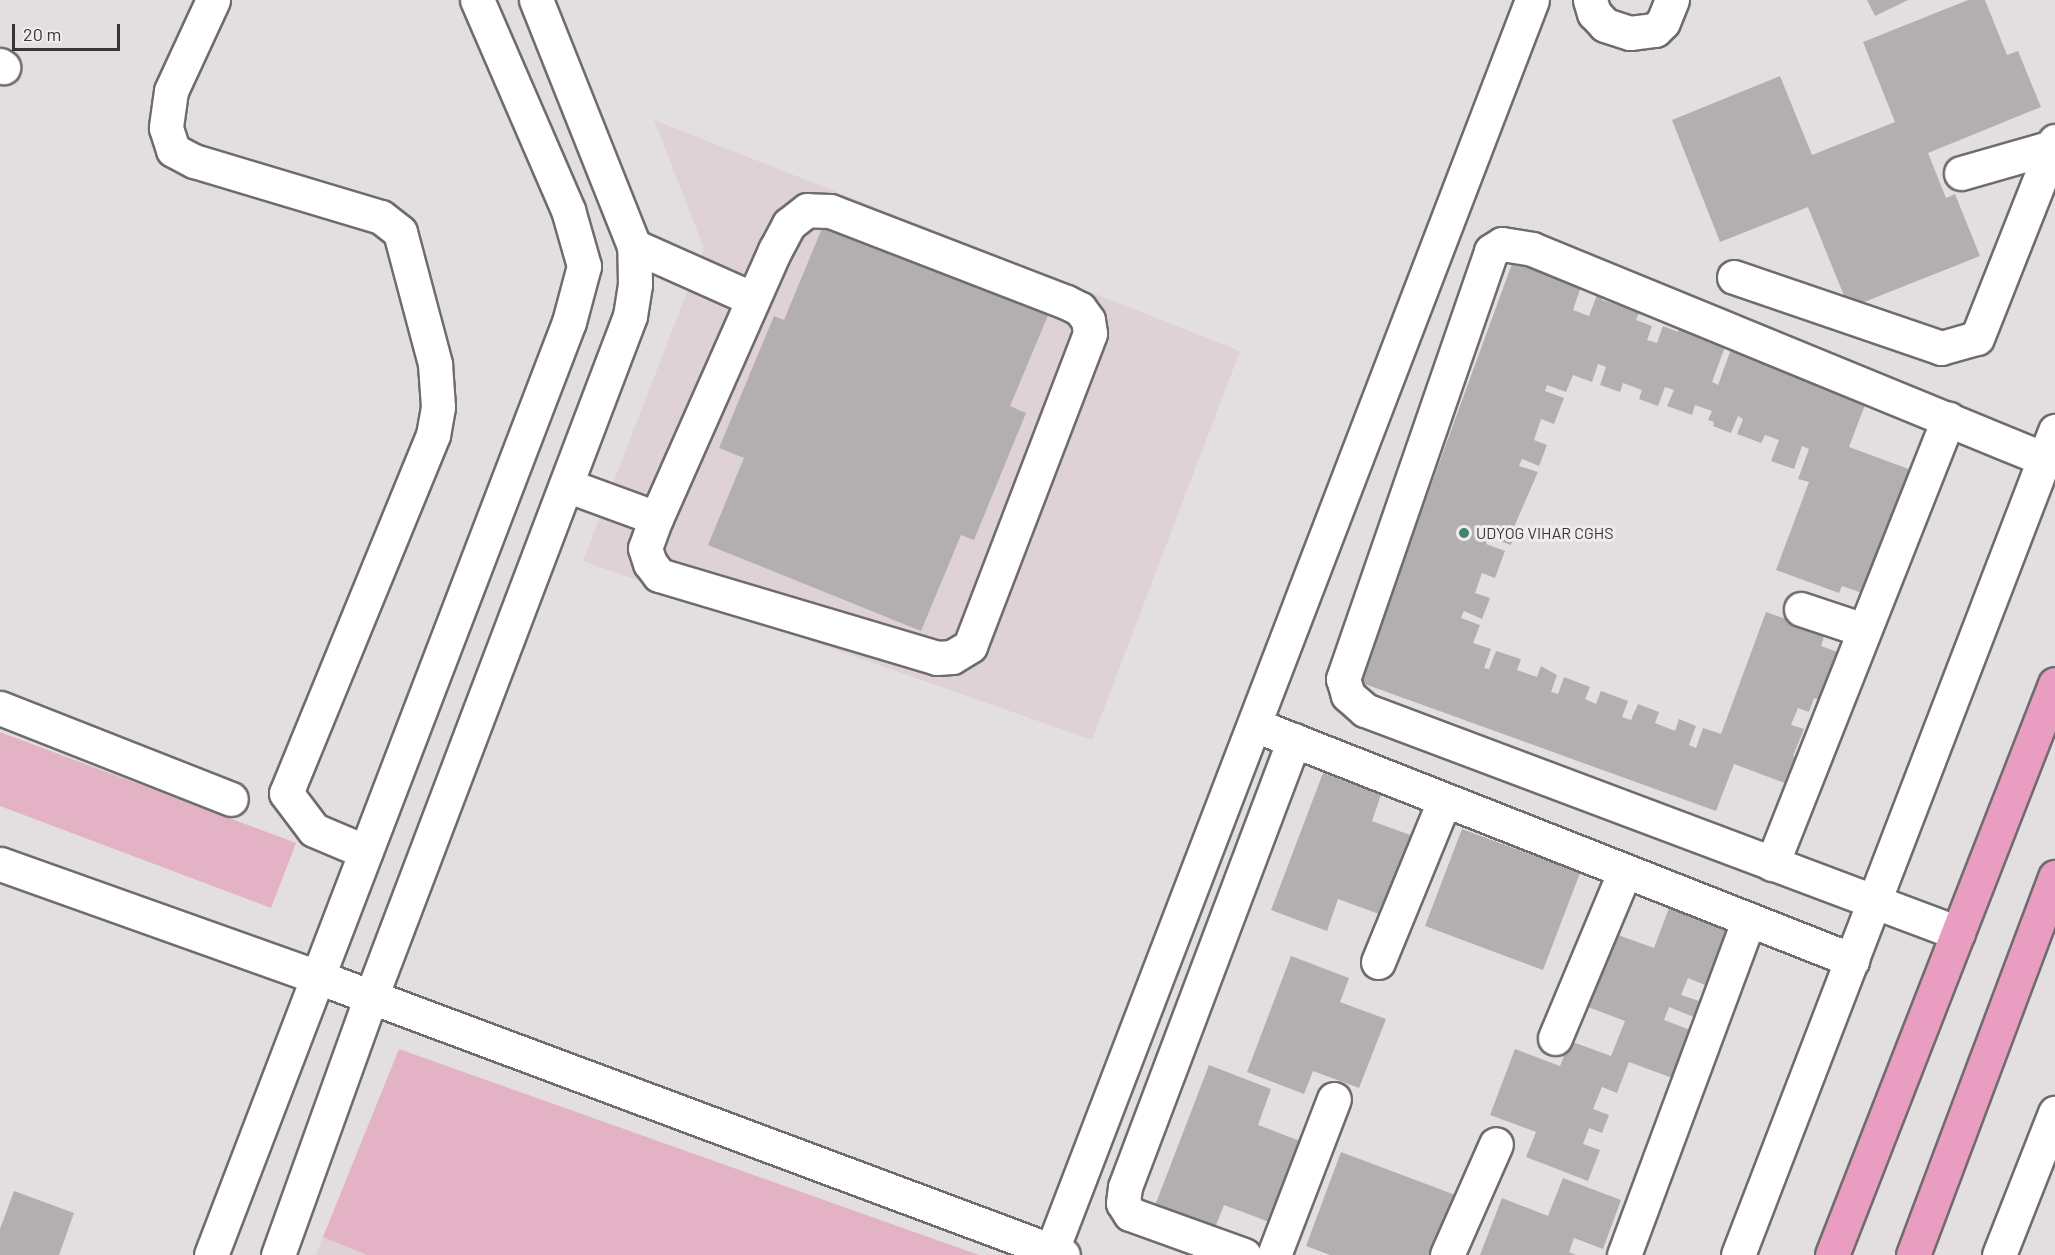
<!DOCTYPE html>
<style>
body{margin:0}
#map{position:relative;width:2055px;height:1255px;overflow:hidden;background:#e3dfe1;font-family:Barlow,sans-serif}
div>[style]{position:absolute}
[style*='--x']{left:calc(var(--x)*1px);top:calc(var(--y)*1px);width:calc(var(--w)*1px);rotate:calc(var(--a)*1deg)}
.built>*{inset:0;background:#ded2d7}
.green>*{inset:0;background:#e3b2c5}
.building>*{inset:0;background:#b3afb0}
.roads{filter:drop-shadow(2px 0 #6f6c6d) drop-shadow(-2px 0 #6f6c6d) drop-shadow(0 2px #6f6c6d) drop-shadow(0 -2px #6f6c6d)}
.minor>*{height:33px;margin:-16.5px;padding:0 16.5px;transform-origin:16.5px;border-radius:16.5px;background:#fff}
.major>*{height:33px;margin:-16.5px;padding:0 16.5px;transform-origin:16.5px;border-radius:16.5px;background:#e99dc1}
.dots>*{width:16px;height:16px;translate:-50% -50%;box-sizing:border-box;border:3px solid #f0ecee;border-radius:50%}
span{translate:-50% -50%;white-space:nowrap;text-align:center;line-height:1.15;-webkit-text-stroke:6px #f0ecee;paint-order:stroke}
.poi-label{font-size:16px;color:#373636}
.left{translate:0 -50%;text-align:left}
.scale{position:absolute;left:12px;top:24px;width:108px;height:27px;box-sizing:border-box;border:3px solid #373636;border-top:0;padding-left:8px;font-size:18px;line-height:21px;white-space:nowrap;color:#373636;-webkit-text-stroke:4px #f0ecee;paint-order:stroke}
</style>
<div id="map">
<div class="built">
<i style="clip-path:polygon(654px 120px,1240px 351px,1092px 740px,583px 561px,704px 248px)"></i>
<i style="clip-path:polygon(323px 1237px,367px 1255px,316px 1255px)"></i>
</div>
<div class="green">
<i style="clip-path:polygon(0 732px,296px 843px,271px 908px,0 806px)"></i>
<i style="clip-path:polygon(399px 1049px,979px 1255px,367px 1255px,323px 1237px)"></i>
</div>
<div class="building">
<i style="clip-path:polygon(1867px 0,1908px 0,1875px 16px)"></i>
<i style="clip-path:polygon(1968px 0,1985px 0,2007px 55px,2018px 51px,2041px 107px,1928px 153px,1946px 198px,1955px 194px,1980px 256px,1849px 308px,1808px 207px,1720px 242px,1672px 120px,1780px 76px,1812px 155px,1895px 122px,1863px 42px)"></i>
<i style="clip-path:polygon(825px 221px,1049px 313px,1010px 406px,1026px 413px,974px 540px,961px 535px,921px 631px,708px 545px,744px 458px,719px 448px,774px 316px,784px 320px)"></i>
<i style="clip-path:polygon(1517px 250px,1585px 275px,1573px 310px,1589px 316px,1599px 290px,1605px 292px,1602px 300px,1640px 311px,1636px 320px,1652px 326px,1647px 340px,1657px 343px,1663px 326px,1678px 332px,1682px 320px,1729px 336px,1712px 382px,1718px 385px,1735px 338px,1868px 397px,1849px 447px,1914px 471px,1868px 595px,1842px 586px,1839px 593px,1776px 570px,1809px 482px,1798px 479px,1809px 449px,1802px 446px,1794px 469px,1771px 461px,1779px 440px,1765px 435px,1761px 443px,1737px 434px,1743px 419px,1738px 416px,1731px 433px,1713px 426px,1714px 422px,1708px 420px,1712px 411px,1695px 405px,1692px 415px,1667px 406px,1674px 390px,1665px 387px,1658px 406px,1639px 399px,1642px 390px,1623px 383px,1620px 392px,1600px 385px,1606px 367px,1598px 364px,1592px 382px,1573px 375px,1566px 392px,1547px 385px,1545px 391px,1564px 398px,1554px 424px,1541px 419px,1534px 440px,1547px 445px,1539px 466px,1522px 459px,1519px 466px,1538px 472px,1514px 527px,1517px 528px,1511px 545px,1488px 537px,1486px 544px,1505px 551px,1495px 578px,1482px 573px,1475px 593px,1490px 598px,1482px 619px,1464px 611px,1461px 618px,1480px 625px,1473px 643px,1491px 649px,1484px 668px,1489px 669px,1496px 651px,1521px 659px,1517px 670px,1537px 677px,1541px 666px,1557px 675px,1551px 692px,1558px 694px,1564px 677px,1590px 687px,1585px 699px,1596px 704px,1601px 691px,1628px 701px,1622px 717px,1631px 720px,1638px 704px,1659px 712px,1655px 723px,1675px 731px,1679px 719px,1696px 726px,1689px 745px,1696px 748px,1703px 728px,1721px 734px,1766px 612px,1825px 633px,1821px 646px,1846px 655px,1828px 703px,1814px 698px,1809px 712px,1798px 708px,1791px 725px,1804px 729px,1793px 756px,1800px 759px,1790px 785px,1734px 764px,1716px 811px,1359px 682px)"></i>
<i style="clip-path:polygon(1323px 773px,1381px 795px,1372px 821px,1421px 839px,1390px 918px,1338px 899px,1327px 931px,1271px 910px)"></i>
<i style="clip-path:polygon(1462px 829px,1580px 873px,1543px 970px,1425px 926px)"></i>
<i style="clip-path:polygon(1669px 908px,1731px 932px,1710px 987px,1688px 978px,1681px 995px,1702px 1002px,1696px 1018px,1669px 1007px,1664px 1020px,1693px 1031px,1675px 1079px,1629px 1062px,1617px 1093px,1602px 1087px,1593px 1109px,1609px 1115px,1602px 1133px,1589px 1128px,1583px 1144px,1600px 1150px,1588px 1181px,1526px 1157px,1536px 1132px,1490px 1115px,1515px 1049px,1560px 1066px,1570px 1041px,1611px 1056px,1625px 1021px,1580px 1004px,1607px 931px,1654px 948px)"></i>
<i style="clip-path:polygon(1291px 956px,1349px 978px,1340px 1002px,1386px 1019px,1359px 1088px,1313px 1071px,1304px 1094px,1247px 1072px)"></i>
<i style="clip-path:polygon(1209px 1065px,1271px 1089px,1258px 1125px,1305px 1143px,1275px 1224px,1224px 1205px,1211px 1238px,1151px 1216px)"></i>
<i style="clip-path:polygon(1341px 1152px,1458px 1196px,1436px 1255px,1330px 1255px,1306px 1246px)"></i>
<i style="clip-path:polygon(1563px 1178px,1621px 1200px,1603px 1249px,1574px 1238px,1569px 1252px,1576px 1255px,1480px 1255px,1502px 1198px,1548px 1216px)"></i>
<i style="clip-path:polygon(14px 1191px,74px 1213px,59px 1255px,0 1255px,0 1229px)"></i>
</div>
<div class="roads">
<div class="minor">
<i style="--x:213;--y:0;--w:100;--a:114.8"></i>
<i style="--x:171;--y:91;--w:37;--a:98"></i>
<i style="--x:166;--y:128;--w:23;--a:72"></i>
<i style="--x:173;--y:150;--w:24;--a:28"></i>
<i style="--x:194;--y:161;--w:195;--a:16.7"></i>
<i style="--x:381;--y:217;--w:24;--a:38"></i>
<i style="--x:400;--y:232;--w:137;--a:75.1"></i>
<i style="--x:435;--y:364;--w:43;--a:86"></i>
<i style="--x:438;--y:407;--w:28;--a:100"></i>
<i style="--x:433;--y:435;--w:387;--a:112.3"></i>
<i style="--x:286;--y:793;--w:46;--a:52.9"></i>
<i style="--x:314;--y:830;--w:56;--a:22.9"></i>
<i style="--x:1590;--y:0;--w:14;--a:73"></i>
<i style="--x:1594;--y:13;--w:16;--a:47"></i>
<i style="--x:1605;--y:25;--w:26;--a:18"></i>
<i style="--x:1630;--y:33;--w:25;--a:-7"></i>
<i style="--x:1655;--y:30;--w:11;--a:-45"></i>
<i style="--x:1663;--y:22;--w:24;--a:-68"></i>
<i style="--x:0;--y:65;--w:4;--a:34"></i>
<i style="--x:1961;--y:173;--w:95;--a:-15.9"></i>
<i style="--x:634;--y:246;--w:130;--a:24"></i>
<i style="--x:1734;--y:277;--w:219;--a:18.9"></i>
<i style="--x:1941;--y:348;--w:37;--a:-16"></i>
<i style="--x:1977;--y:338;--w:212;--a:-68.4"></i>
<i style="--x:566;--y:485;--w:96;--a:20.1"></i>
<i style="--x:656;--y:518;--w:32;--a:110"></i>
<i style="--x:645;--y:548;--w:16;--a:72"></i>
<i style="--x:650;--y:563;--w:15;--a:53"></i>
<i style="--x:659;--y:575;--w:290;--a:16.6"></i>
<i style="--x:937;--y:658;--w:15;--a:-4"></i>
<i style="--x:952;--y:657;--w:21;--a:-31"></i>
<i style="--x:970;--y:646;--w:335;--a:-69"></i>
<i style="--x:1090;--y:333;--w:13;--a:-99"></i>
<i style="--x:1088;--y:320;--w:14;--a:-126"></i>
<i style="--x:1080;--y:309;--w:16;--a:-153"></i>
<i style="--x:1066;--y:302;--w:253;--a:-158.9"></i>
<i style="--x:830;--y:211;--w:23;--a:-178"></i>
<i style="--x:807;--y:210;--w:23;--a:142"></i>
<i style="--x:789;--y:224;--w:30;--a:118"></i>
<i style="--x:775;--y:250;--w:293;--a:113.9"></i>
<i style="--x:1801;--y:609;--w:66;--a:18.4"></i>
<i style="--x:0;--y:708;--w:248;--a:21.5"></i>
<i style="--x:1255;--y:725;--w:642;--a:21.49"></i>
<i style="--x:0;--y:864;--w:337;--a:19.6"></i>
<i style="--x:318;--y:977;--w:795;--a:20.46"></i>
<i style="--x:1772;--y:864;--w:479;--a:-68.4"></i>
<i style="--x:1958;--y:933;--w:634;--a:-159.39"></i>
<i style="--x:1365;--y:710;--w:23;--a:-139"></i>
<i style="--x:1348;--y:695;--w:17;--a:-107"></i>
<i style="--x:1343;--y:679;--w:453;--a:-70.9"></i>
<i style="--x:1491;--y:251;--w:13;--a:-32"></i>
<i style="--x:1502;--y:244;--w:30;--a:9"></i>
<i style="--x:1532;--y:249;--w:553;--a:22.3"></i>
<i style="--x:1378;--y:962;--w:174;--a:-67.7"></i>
<i style="--x:1555;--y:1038;--w:181;--a:-67.3"></i>
<i style="--x:211;--y:1255;--w:999;--a:-69.01"></i>
<i style="--x:569;--y:322;--w:58;--a:-75"></i>
<i style="--x:584;--y:266;--w:58;--a:-105.9"></i>
<i style="--x:568;--y:210;--w:229;--a:-113.4"></i>
<i style="--x:278;--y:1255;--w:274;--a:-70.2"></i>
<i style="--x:371;--y:997;--w:729;--a:-69.18"></i>
<i style="--x:630;--y:316;--w:31;--a:-81"></i>
<i style="--x:635;--y:285;--w:39;--a:-91"></i>
<i style="--x:634;--y:246;--w:265;--a:-111.7"></i>
<i style="--x:1050;--y:1255;--w:1344;--a:-68.99"></i>
<i style="--x:1244;--y:1255;--w:121;--a:-160.2"></i>
<i style="--x:1130;--y:1214;--w:13;--a:-122"></i>
<i style="--x:1123;--y:1203;--w:16;--a:-83"></i>
<i style="--x:1125;--y:1187;--w:478;--a:-69.3"></i>
<i style="--x:1274;--y:1255;--w:167;--a:-69"></i>
<i style="--x:1447;--y:1255;--w:121;--a:-66.2"></i>
<i style="--x:1624;--y:1255;--w:358;--a:-69.6"></i>
<i style="--x:1738;--y:1255;--w:883;--a:-68.96"></i>
<i style="--x:1999;--y:1255;--w:153;--a:-68.5"></i>
</div>
<div class="major">
<i style="--x:1832;--y:1255;--w:613;--a:-68.67"></i>
<i style="--x:1913;--y:1255;--w:404;--a:-69.4"></i>
</div>
</div>
<div class="dots">
<i style="left:1464px;top:533px;background:#428270"></i>
</div>
<div class="poi-label">
<span class="left" style="left:1476px;top:533px">UDYOG VIHAR CGHS</span>
</div>
<div class="scale">20 m</div>
</div>
